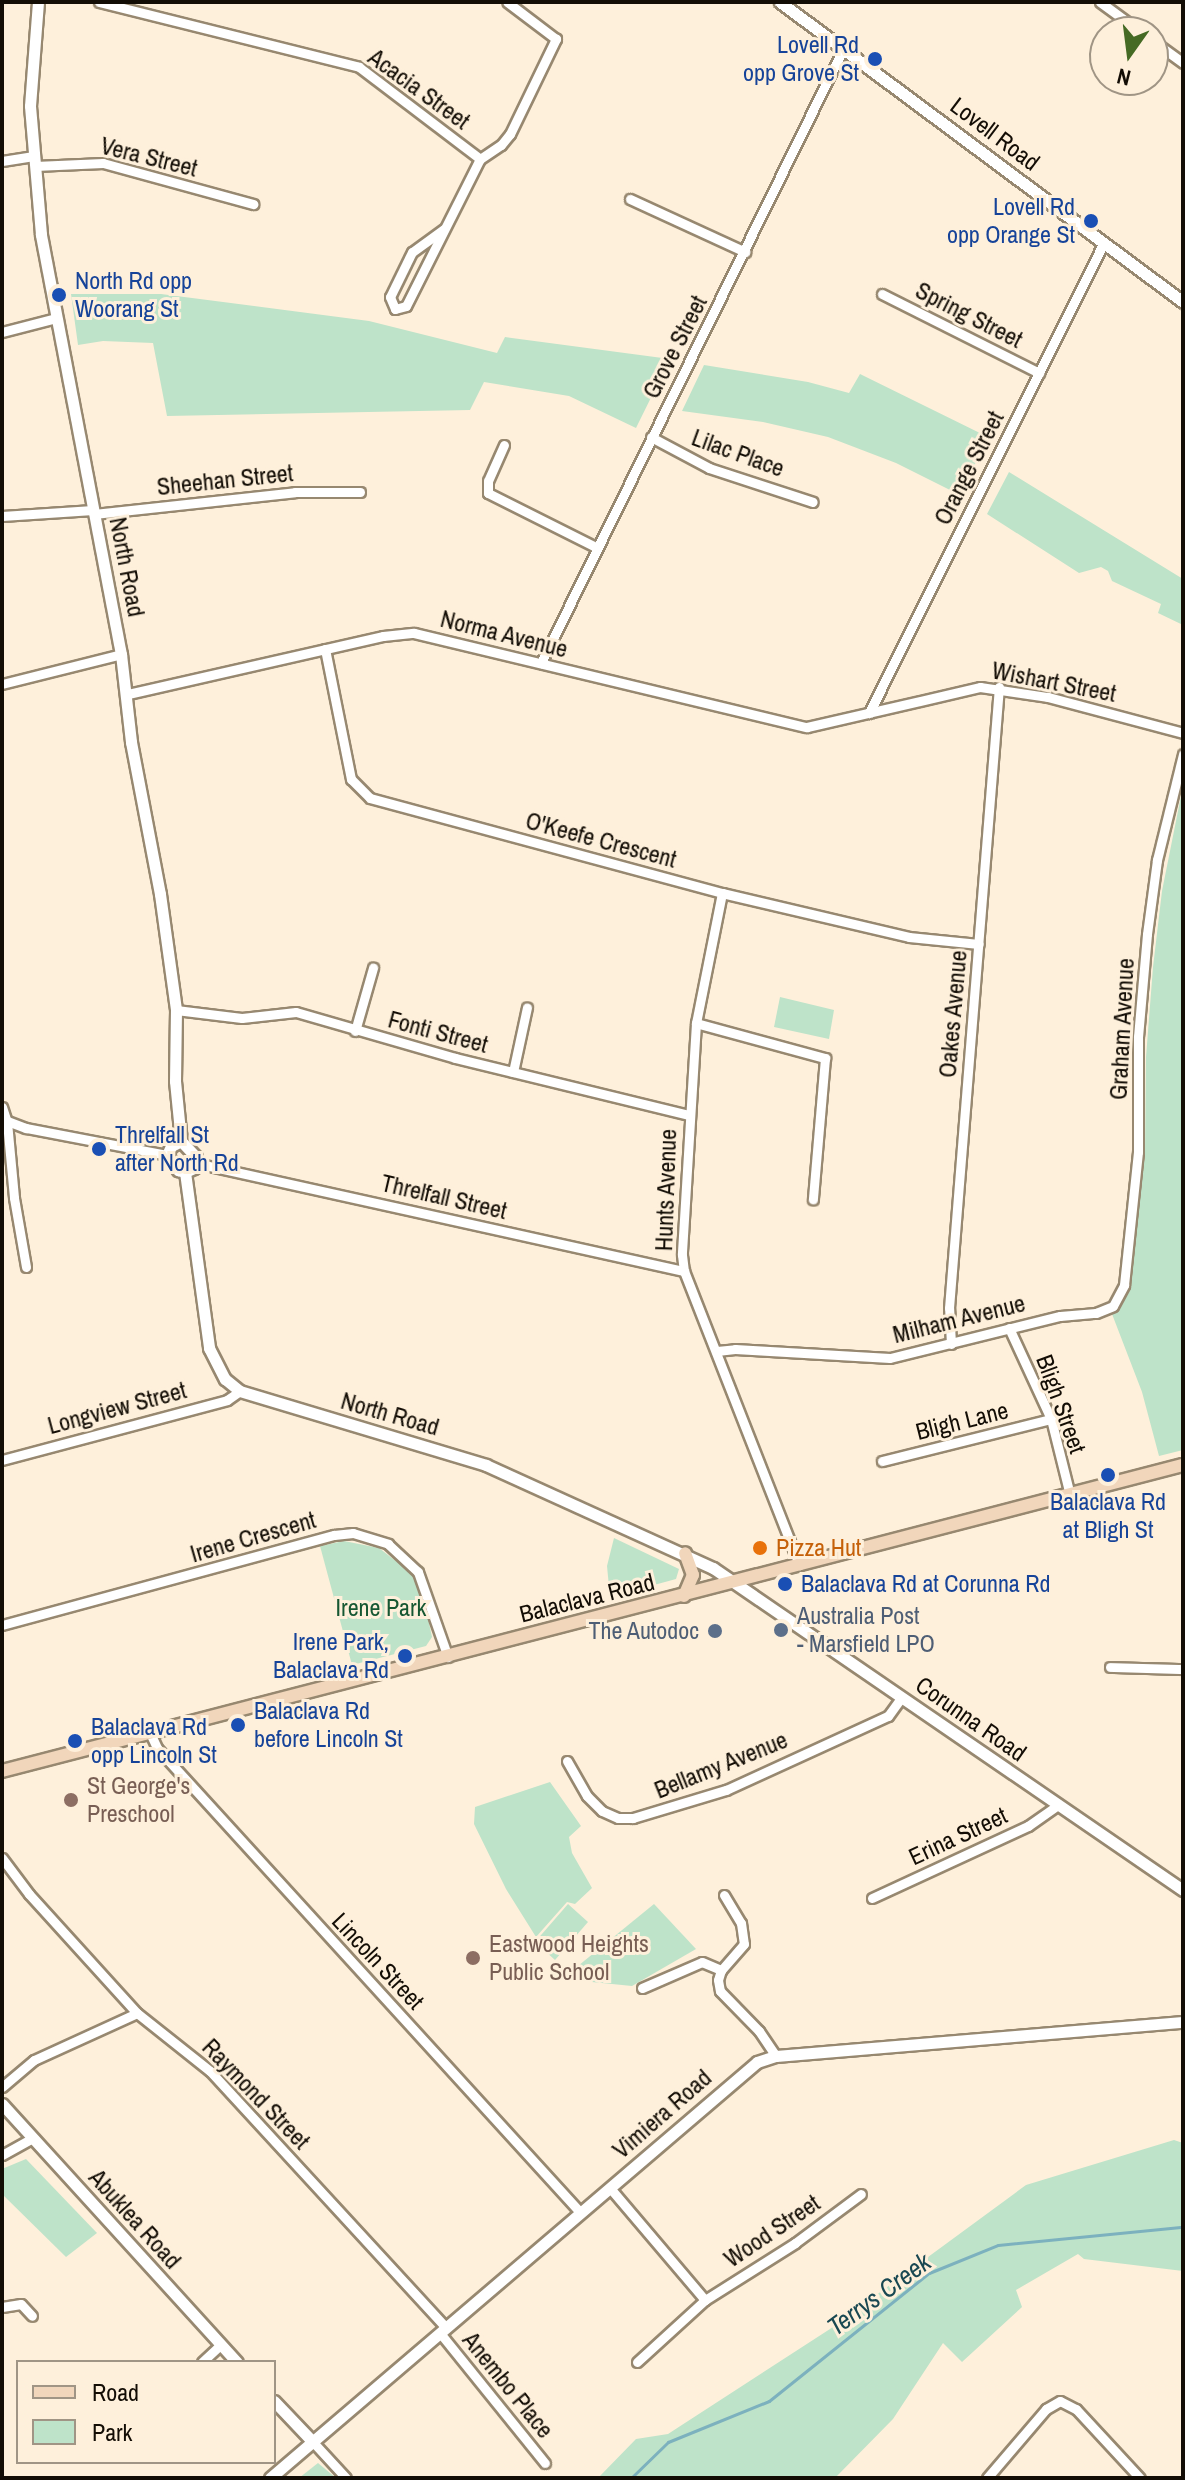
<!DOCTYPE html>
<style>
body{margin:0}
#map{position:relative;width:1185px;height:2480px;overflow:hidden;background:#fef0db;font-family:"Archivo Narrow",sans-serif}
div>[style]{position:absolute}
[style*='--x']{left:calc(var(--x)*1px);top:calc(var(--y)*1px);width:calc(var(--w)*1px);rotate:calc(var(--a)*1deg)}
.green>*{inset:0;background:#bee3c9}
.stream>*{height:3px;margin:-1.5px;padding:0 1.5px;transform-origin:1.5px;border-radius:1.5px;background:#7cb1be}
.roads{filter:drop-shadow(2px 0 #978870) drop-shadow(-2px 0 #978870) drop-shadow(0 2px #978870) drop-shadow(0 -2px #978870)}
.minor>*{height:9px;margin:-4.5px;padding:0 4.5px;transform-origin:4.5px;border-radius:4.5px;background:#fff}
.tertiary>*{height:11px;margin:-5.5px;padding:0 5.5px;transform-origin:5.5px;border-radius:5.5px;background:#fff}
.secondary>*{height:12px;margin:-6px;padding:0 6px;transform-origin:6px;border-radius:6px;background:#f1d6bb}
.dots>*{width:22px;height:22px;translate:-50% -50%;box-sizing:border-box;border:4px solid #fef0db;border-radius:50%}
span{translate:-50% -50%;white-space:nowrap;text-align:center;line-height:1.15;-webkit-text-stroke:6px #fef0db;paint-order:stroke}
.transit-label{font-size:24px;color:#164399}
.right{translate:-100% -50%;text-align:right}
.left{translate:0 -50%;text-align:left}
.street-label{font-size:24px;color:#130d05}
.food-label{font-size:24px;color:#c56008}
.park-label{font-size:24px;color:#165732}
.service-label{font-size:24px;color:#4e5e75}
.education-label{font-size:24px;color:#785e54}
.water-label{font-size:26px;color:#194852;font-style:italic}
.frame{position:absolute;inset:0;border:4px solid #130d05;pointer-events:none}
.legend{position:absolute;left:16px;top:2360px;width:260px;height:104px;box-sizing:border-box;background:#fef0db;border:2px solid #a09585;margin:0;padding:10px 14px;list-style:none;font-size:24px;color:#130d05}
.legend li{display:flex;align-items:center;gap:16px;height:40px}
.legend b{width:40px;border:2px solid #a09585}
.north{position:absolute;left:1089px;top:16px;width:80px;height:80px;box-sizing:border-box;background:#fef0db;border:2px solid #a09585;border-radius:50%;rotate:194deg;font-size:22px;font-weight:700;line-height:32px;text-align:center;color:#130d05}
.north::after{content:'';display:block;margin:auto;width:28px;height:36px;background:#456a24;clip-path:polygon(50% 0,100% 100%,50% 72%,0 100%)}
</style>
<div id="map">
<div class="green">
<i style="clip-path:polygon(71px 294px,161px 294px,369px 321px,497px 353px,505px 337px,670px 359px,636px 428px,569px 396px,484px 382px,470px 410px,167px 416px,153px 343px,103px 341px,78px 345px)"></i>
<i style="clip-path:polygon(704px 365px,808px 382px,849px 393px,860px 374px,988px 437px,960px 495px,896px 463px,828px 437px,763px 422px,682px 411px)"></i>
<i style="clip-path:polygon(1009px 472px,1183px 579px,1183px 625px,1158px 613px,1161px 604px,1112px 581px,1108px 571px,1101px 567px,1079px 573px,987px 514px)"></i>
<i style="clip-path:polygon(1183px 786px,1183px 1450px,1159px 1456px,1142px 1392px,1112px 1314px,1128px 1290px,1133px 1254px,1145px 1154px,1146px 1057px,1153px 967px,1162px 891px)"></i>
<i style="clip-path:polygon(780px 997px,834px 1010px,829px 1039px,774px 1027px)"></i>
<i style="clip-path:polygon(614px 1538px,679px 1569px,676px 1579px,610px 1597px,607px 1566px)"></i>
<i style="clip-path:polygon(344px 1541px,379px 1548px,410px 1572px,423px 1595px,432px 1637px,426px 1646px,352px 1665px,320px 1546px)"></i>
<i style="clip-path:polygon(550px 1782px,581px 1826px,569px 1837px,572px 1853px,592px 1888px,575px 1904px,567px 1902px,536px 1937px,506px 1889px,474px 1824px,475px 1807px)"></i>
<i style="clip-path:polygon(568px 1904px,588px 1922px,555px 1960px,535px 1942px)"></i>
<i style="clip-path:polygon(654px 1904px,696px 1949px,632px 1986px,562px 1979px)"></i>
<i style="clip-path:polygon(1174px 2140px,1183px 2143px,1183px 2271px,1084px 2259px,1078px 2254px,1016px 2290px,1022px 2307px,962px 2362px,943px 2343px,893px 2419px,835px 2478px,598px 2478px,636px 2439px,668px 2434px,830px 2329px,1026px 2185px)"></i>
<i style="clip-path:polygon(26px 2159px,97px 2233px,66px 2257px,2px 2194px,2px 2169px)"></i>
<i style="clip-path:polygon(318px 2463px,336px 2478px,299px 2478px)"></i>
</div>
<div class="stream">
<i style="--x:631;--y:2478;--w:52;--a:-44.2"></i>
<i style="--x:668;--y:2442;--w:109;--a:-22.1"></i>
<i style="--x:769;--y:2401;--w:205;--a:-38.7"></i>
<i style="--x:929;--y:2273;--w:74;--a:-22.1"></i>
<i style="--x:998;--y:2245;--w:186;--a:-5.6"></i>
</div>
<div class="roads">
<div class="minor">
<i style="--x:99;--y:2;--w:268;--a:14"></i>
<i style="--x:359;--y:67;--w:152;--a:37.2"></i>
<i style="--x:1100;--y:2;--w:51;--a:36.2"></i>
<i style="--x:1153;--y:41;--w:37;--a:36"></i>
<i style="--x:2;--y:161;--w:32;--a:-9"></i>
<i style="--x:35;--y:166;--w:68;--a:-2.5"></i>
<i style="--x:103;--y:163;--w:156;--a:15.3"></i>
<i style="--x:630;--y:199;--w:127;--a:24.7"></i>
<i style="--x:444;--y:229;--w:39;--a:144"></i>
<i style="--x:412;--y:252;--w:50;--a:116.1"></i>
<i style="--x:390;--y:297;--w:13;--a:67"></i>
<i style="--x:395;--y:309;--w:11;--a:-15"></i>
<i style="--x:406;--y:306;--w:165;--a:-63.3"></i>
<i style="--x:480;--y:159;--w:25;--a:-34"></i>
<i style="--x:501;--y:145;--w:14;--a:-51"></i>
<i style="--x:510;--y:134;--w:106;--a:-64.2"></i>
<i style="--x:556;--y:39;--w:61;--a:-142.9"></i>
<i style="--x:882;--y:294;--w:176;--a:26.7"></i>
<i style="--x:2;--y:332;--w:56;--a:-14.5"></i>
<i style="--x:651;--y:437;--w:66;--a:28.1"></i>
<i style="--x:709;--y:468;--w:109;--a:18.1"></i>
<i style="--x:504;--y:445;--w:39;--a:114"></i>
<i style="--x:488;--y:481;--w:12;--a:90"></i>
<i style="--x:488;--y:493;--w:121;--a:26.6"></i>
<i style="--x:94;--y:514;--w:202;--a:-6.2"></i>
<i style="--x:295;--y:492;--w:65;--a:0"></i>
<i style="--x:2;--y:516;--w:91;--a:-3.8"></i>
<i style="--x:325;--y:649;--w:133;--a:78.7"></i>
<i style="--x:351;--y:779;--w:27;--a:45"></i>
<i style="--x:370;--y:798;--w:365;--a:15.1"></i>
<i style="--x:722;--y:893;--w:192;--a:13.2"></i>
<i style="--x:909;--y:937;--w:70;--a:5.7"></i>
<i style="--x:541;--y:663;--w:684;--a:-63.81"></i>
<i style="--x:2;--y:684;--w:123;--a:-14.1"></i>
<i style="--x:128;--y:694;--w:262;--a:-12.8"></i>
<i style="--x:383;--y:636;--w:31;--a:-6"></i>
<i style="--x:414;--y:633;--w:404;--a:13.5"></i>
<i style="--x:807;--y:727;--w:178;--a:-13"></i>
<i style="--x:980;--y:687;--w:69;--a:8.4"></i>
<i style="--x:1048;--y:697;--w:140;--a:14.9"></i>
<i style="--x:869;--y:713;--w:526;--a:-63.48"></i>
<i style="--x:722;--y:893;--w:133;--a:101.3"></i>
<i style="--x:696;--y:1023;--w:232;--a:93.5"></i>
<i style="--x:682;--y:1255;--w:16;--a:83"></i>
<i style="--x:684;--y:1271;--w:316;--a:68.6"></i>
<i style="--x:176;--y:1010;--w:66;--a:6.9"></i>
<i style="--x:242;--y:1018;--w:54;--a:-6.3"></i>
<i style="--x:296;--y:1012;--w:166;--a:16.1"></i>
<i style="--x:455;--y:1058;--w:241;--a:13.7"></i>
<i style="--x:696;--y:1023;--w:134;--a:15.2"></i>
<i style="--x:825;--y:1058;--w:142;--a:94.9"></i>
<i style="--x:355;--y:1031;--w:66;--a:-74.1"></i>
<i style="--x:513;--y:1072;--w:66;--a:-77.8"></i>
<i style="--x:2;--y:1107;--w:16;--a:72"></i>
<i style="--x:7;--y:1122;--w:76;--a:84.7"></i>
<i style="--x:14;--y:1198;--w:70;--a:80.1"></i>
<i style="--x:2;--y:1119;--w:26;--a:21"></i>
<i style="--x:26;--y:1128;--w:144;--a:10.8"></i>
<i style="--x:196;--y:1163;--w:500;--a:12.5"></i>
<i style="--x:1009;--y:1328;--w:100;--a:65.2"></i>
<i style="--x:1051;--y:1419;--w:78;--a:76"></i>
<i style="--x:951;--y:1344;--w:36;--a:-93"></i>
<i style="--x:949;--y:1308;--w:623;--a:-85.4"></i>
<i style="--x:717;--y:1351;--w:18;--a:-6"></i>
<i style="--x:735;--y:1349;--w:155;--a:3.3"></i>
<i style="--x:890;--y:1358;--w:175;--a:-13.9"></i>
<i style="--x:1060;--y:1316;--w:36;--a:-5"></i>
<i style="--x:1096;--y:1313;--w:18;--a:-22"></i>
<i style="--x:1113;--y:1306;--w:24;--a:-62"></i>
<i style="--x:1124;--y:1285;--w:134;--a:-84"></i>
<i style="--x:1138;--y:1152;--w:115;--a:-90"></i>
<i style="--x:1138;--y:1037;--w:103;--a:-85"></i>
<i style="--x:1147;--y:934;--w:75;--a:-82.3"></i>
<i style="--x:1157;--y:860;--w:109;--a:-76.2"></i>
<i style="--x:2;--y:1460;--w:233;--a:-14.9"></i>
<i style="--x:227;--y:1400;--w:16;--a:-35"></i>
<i style="--x:882;--y:1461;--w:174;--a:-14"></i>
<i style="--x:2;--y:1625;--w:344;--a:-15.2"></i>
<i style="--x:334;--y:1535;--w:19;--a:-6"></i>
<i style="--x:353;--y:1533;--w:37;--a:17"></i>
<i style="--x:388;--y:1544;--w:41;--a:43"></i>
<i style="--x:418;--y:1572;--w:90;--a:70.6"></i>
<i style="--x:1110;--y:1667;--w:73;--a:1.6"></i>
<i style="--x:151;--y:1735;--w:14;--a:65"></i>
<i style="--x:157;--y:1748;--w:628;--a:47.65"></i>
<i style="--x:567;--y:1761;--w:40;--a:60.3"></i>
<i style="--x:587;--y:1796;--w:21;--a:45"></i>
<i style="--x:602;--y:1811;--w:17;--a:24"></i>
<i style="--x:618;--y:1818;--w:15;--a:0"></i>
<i style="--x:633;--y:1818;--w:97;--a:-16.8"></i>
<i style="--x:726;--y:1790;--w:178;--a:-24.6"></i>
<i style="--x:888;--y:1716;--w:22;--a:-54"></i>
<i style="--x:2;--y:1858;--w:45;--a:53.1"></i>
<i style="--x:29;--y:1894;--w:161;--a:47.8"></i>
<i style="--x:137;--y:2013;--w:93;--a:38.5"></i>
<i style="--x:210;--y:2071;--w:349;--a:47.4"></i>
<i style="--x:724;--y:1895;--w:33;--a:59"></i>
<i style="--x:741;--y:1923;--w:21;--a:82"></i>
<i style="--x:744;--y:1944;--w:35;--a:131"></i>
<i style="--x:721;--y:1970;--w:10;--a:107"></i>
<i style="--x:718;--y:1980;--w:11;--a:80"></i>
<i style="--x:720;--y:1991;--w:56;--a:45.7"></i>
<i style="--x:759;--y:2031;--w:30;--a:56"></i>
<i style="--x:872;--y:1898;--w:172;--a:-24.8"></i>
<i style="--x:1028;--y:1826;--w:35;--a:-35"></i>
<i style="--x:642;--y:1988;--w:65;--a:-23.4"></i>
<i style="--x:702;--y:1962;--w:21;--a:23"></i>
<i style="--x:2;--y:2087;--w:42;--a:-40.2"></i>
<i style="--x:34;--y:2060;--w:113;--a:-24.5"></i>
<i style="--x:2;--y:2155;--w:35;--a:-29"></i>
<i style="--x:610;--y:2188;--w:147;--a:49.7"></i>
<i style="--x:2;--y:2307;--w:19;--a:-9"></i>
<i style="--x:21;--y:2304;--w:16;--a:47"></i>
<i style="--x:440;--y:2333;--w:167;--a:51.1"></i>
<i style="--x:202;--y:2362;--w:25;--a:-43"></i>
<i style="--x:637;--y:2362;--w:92;--a:-42.4"></i>
<i style="--x:705;--y:2300;--w:107;--a:-32.3"></i>
<i style="--x:795;--y:2243;--w:82;--a:-36.6"></i>
<i style="--x:312;--y:2441;--w:50;--a:47.4"></i>
<i style="--x:987;--y:2478;--w:91;--a:-49.5"></i>
<i style="--x:1046;--y:2409;--w:16;--a:-30"></i>
<i style="--x:1060;--y:2401;--w:18;--a:27"></i>
<i style="--x:1076;--y:2409;--w:94;--a:47.2"></i>
</div>
<div class="tertiary">
<i style="--x:38;--y:2;--w:104;--a:94.4"></i>
<i style="--x:30;--y:106;--w:129;--a:85.1"></i>
<i style="--x:41;--y:235;--w:427;--a:79.2"></i>
<i style="--x:121;--y:654;--w:89;--a:83.5"></i>
<i style="--x:131;--y:742;--w:155;--a:79.2"></i>
<i style="--x:160;--y:894;--w:117;--a:82.1"></i>
<i style="--x:176;--y:1010;--w:71;--a:90.8"></i>
<i style="--x:175;--y:1081;--w:60;--a:84.3"></i>
<i style="--x:780;--y:2;--w:502;--a:36.66"></i>
<i style="--x:181;--y:1141;--w:11;--a:153"></i>
<i style="--x:171;--y:1146;--w:10;--a:114"></i>
<i style="--x:167;--y:1155;--w:19;--a:54"></i>
<i style="--x:178;--y:1170;--w:7;--a:16"></i>
<i style="--x:181;--y:1141;--w:22;--a:47"></i>
<i style="--x:196;--y:1157;--w:11;--a:100"></i>
<i style="--x:194;--y:1168;--w:10;--a:156"></i>
<i style="--x:185;--y:1172;--w:178;--a:82.2"></i>
<i style="--x:209;--y:1348;--w:35;--a:63"></i>
<i style="--x:225;--y:1379;--w:19;--a:39"></i>
<i style="--x:240;--y:1391;--w:257;--a:16.7"></i>
<i style="--x:486;--y:1465;--w:249;--a:24.4"></i>
<i style="--x:713;--y:1568;--w:570;--a:34.42"></i>
<i style="--x:2;--y:2104;--w:349;--a:47.7"></i>
<i style="--x:274;--y:2401;--w:55;--a:46.5"></i>
<i style="--x:270;--y:2478;--w:640;--a:-40.5"></i>
<i style="--x:757;--y:2062;--w:20;--a:-18"></i>
<i style="--x:776;--y:2056;--w:408;--a:-4.8"></i>
</div>
<div class="secondary">
<i style="--x:684;--y:1596;--w:23;--a:-67"></i>
<i style="--x:693;--y:1575;--w:23;--a:-110"></i>
<i style="--x:2;--y:1771;--w:1220;--a:-14.53"></i>
</div>
</div>
<div class="dots">
<i style="left:875px;top:59px;background:#1a4fb4"></i>
<i style="left:1091px;top:221px;background:#1a4fb4"></i>
<i style="left:59px;top:295px;background:#1a4fb4"></i>
<i style="left:99px;top:1149px;background:#1a4fb4"></i>
<i style="left:1108px;top:1475px;background:#1a4fb4"></i>
<i style="left:760px;top:1548px;background:#e8710a"></i>
<i style="left:785px;top:1584px;background:#1a4fb4"></i>
<i style="left:781px;top:1630px;background:#5c6f8a"></i>
<i style="left:715px;top:1631px;background:#5c6f8a"></i>
<i style="left:405px;top:1656px;background:#1a4fb4"></i>
<i style="left:238px;top:1725px;background:#1a4fb4"></i>
<i style="left:75px;top:1741px;background:#1a4fb4"></i>
<i style="left:71px;top:1800px;background:#8d6e63"></i>
<i style="left:473px;top:1958px;background:#8d6e63"></i>
</div>
<div class="transit-label">
<span class="right" style="left:859px;top:59px">Lovell Rd<br>opp Grove St</span>
<span class="right" style="left:1075px;top:221px">Lovell Rd<br>opp Orange St</span>
<span class="left" style="left:75px;top:295px">North Rd opp<br>Woorang St</span>
<span class="left" style="left:115px;top:1149px">Threlfall St<br>after North Rd</span>
<span style="left:1108px;top:1516px">Balaclava Rd<br>at Bligh St</span>
<span class="left" style="left:801px;top:1584px">Balaclava Rd at Corunna Rd</span>
<span class="right" style="left:389px;top:1656px">Irene Park,<br>Balaclava Rd</span>
<span class="left" style="left:254px;top:1725px">Balaclava Rd<br>before Lincoln St</span>
<span class="left" style="left:91px;top:1741px">Balaclava Rd<br>opp Lincoln St</span>
</div>
<div class="street-label">
<span style="left:419px;top:89px;rotate:36deg">Acacia Street</span>
<span style="left:995px;top:134px;rotate:37deg">Lovell Road</span>
<span style="left:149px;top:157px;rotate:14deg">Vera Street</span>
<span style="left:969px;top:315px;rotate:27deg">Spring Street</span>
<span style="left:675px;top:347px;rotate:-63deg">Grove Street</span>
<span style="left:738px;top:453px;rotate:20deg">Lilac Place</span>
<span style="left:969px;top:468px;rotate:-63deg">Orange Street</span>
<span style="left:225px;top:480px;rotate:-6deg">Sheehan Street</span>
<span style="left:127px;top:567px;rotate:79deg">North Road</span>
<span style="left:504px;top:634px;rotate:14deg">Norma Avenue</span>
<span style="left:1054px;top:682px;rotate:11deg">Wishart Street</span>
<span style="left:601px;top:840px;rotate:15deg">O'Keefe Crescent</span>
<span style="left:953px;top:1014px;rotate:-85deg">Oakes Avenue</span>
<span style="left:1122px;top:1029px;rotate:-87deg">Graham Avenue</span>
<span style="left:438px;top:1032px;rotate:15deg">Fonti Street</span>
<span style="left:666px;top:1190px;rotate:-88deg">Hunts Avenue</span>
<span style="left:444px;top:1197px;rotate:13deg">Threlfall Street</span>
<span style="left:959px;top:1319px;rotate:-14deg">Milham Avenue</span>
<span style="left:1061px;top:1404px;rotate:70deg">Bligh Street</span>
<span style="left:117px;top:1408px;rotate:-15deg">Longview Street</span>
<span style="left:390px;top:1414px;rotate:16deg">North Road</span>
<span style="left:962px;top:1421px;rotate:-14deg">Bligh Lane</span>
<span style="left:253px;top:1537px;rotate:-16deg">Irene Crescent</span>
<span style="left:587px;top:1598px;rotate:-14deg">Balaclava Road</span>
<span style="left:971px;top:1719px;rotate:35deg">Corunna Road</span>
<span style="left:721px;top:1765px;rotate:-22deg">Bellamy Avenue</span>
<span style="left:958px;top:1836px;rotate:-25deg">Erina Street</span>
<span style="left:378px;top:1961px;rotate:47deg">Lincoln Street</span>
<span style="left:256px;top:2094px;rotate:46deg">Raymond Street</span>
<span style="left:662px;top:2114px;rotate:-41deg">Vimiera Road</span>
<span style="left:135px;top:2219px;rotate:48deg">Abuklea Road</span>
<span style="left:772px;top:2231px;rotate:-34deg">Wood Street</span>
<span style="left:508px;top:2385px;rotate:51deg">Anembo Place</span>
</div>
<div class="food-label">
<span class="left" style="left:776px;top:1548px">Pizza Hut</span>
</div>
<div class="park-label">
<span style="left:381px;top:1608px">Irene Park</span>
</div>
<div class="service-label">
<span class="left" style="left:797px;top:1630px">Australia Post<br>- Marsfield LPO</span>
<span class="right" style="left:699px;top:1631px">The Autodoc</span>
</div>
<div class="education-label">
<span class="left" style="left:87px;top:1800px">St George's<br>Preschool</span>
<span class="left" style="left:489px;top:1958px">Eastwood Heights<br>Public School</span>
</div>
<div class="water-label">
<span style="left:879px;top:2294px;rotate:-36deg">Terrys Creek</span>
</div>
<div class="frame"></div>
<ul class="legend">
<li><b style="height:10px;background:#f1d6bb"></b>Road</li>
<li><b style="height:22px;background:#bee3c9"></b>Park</li>
</ul>
<div class="north">N</div>
</div>
